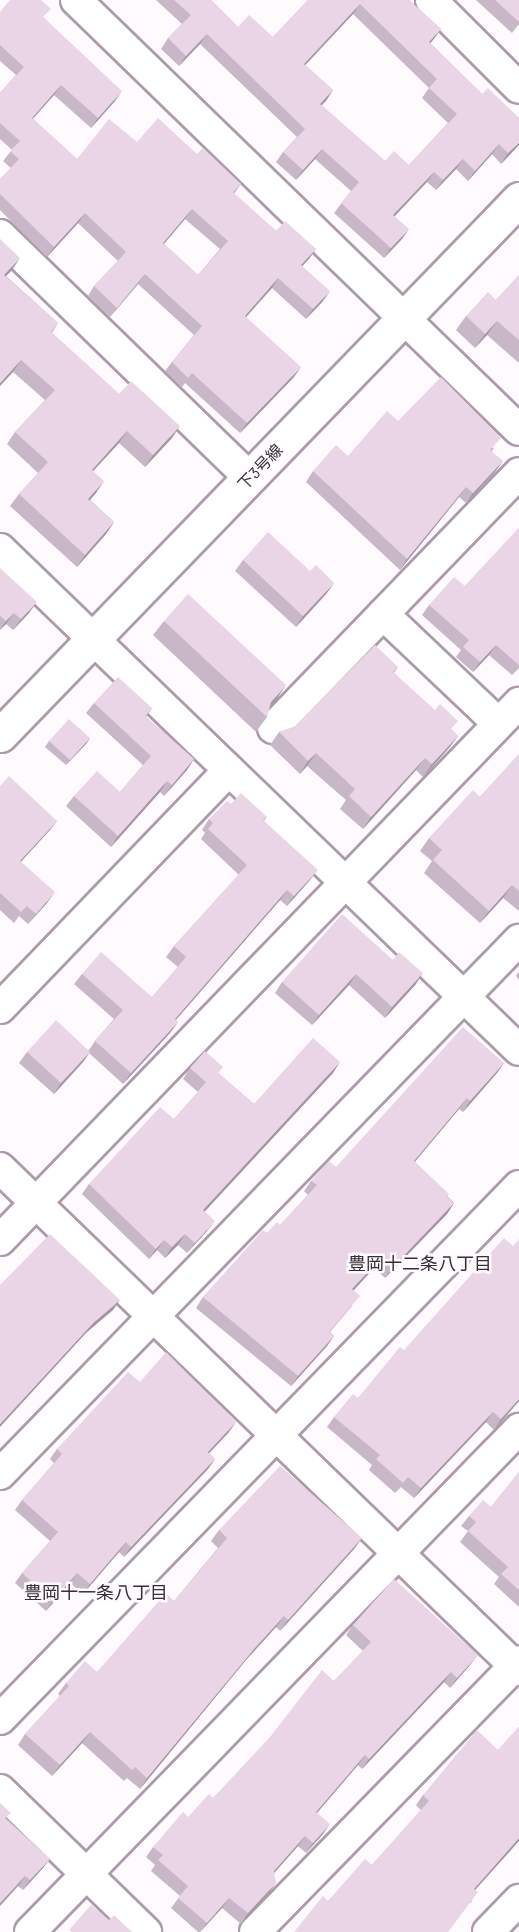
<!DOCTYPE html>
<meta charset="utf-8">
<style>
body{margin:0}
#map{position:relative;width:519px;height:1932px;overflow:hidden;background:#fefafe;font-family:Barlow,"Noto Sans JP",sans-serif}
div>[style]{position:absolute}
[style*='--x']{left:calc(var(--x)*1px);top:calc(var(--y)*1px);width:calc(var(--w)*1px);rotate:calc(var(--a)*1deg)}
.roads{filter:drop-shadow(2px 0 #ad9aaa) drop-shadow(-2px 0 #ad9aaa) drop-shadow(0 2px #ad9aaa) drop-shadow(0 -2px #ad9aaa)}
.street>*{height:30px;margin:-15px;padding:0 15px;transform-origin:15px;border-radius:15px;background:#fff}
.secondary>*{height:33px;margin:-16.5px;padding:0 16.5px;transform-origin:16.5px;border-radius:16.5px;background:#fff}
.wall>*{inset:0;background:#c8b7c6}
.shaded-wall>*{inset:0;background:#a395a1}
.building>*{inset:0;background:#e9d5e6}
span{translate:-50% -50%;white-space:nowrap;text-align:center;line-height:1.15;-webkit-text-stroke:5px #fefafe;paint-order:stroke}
.street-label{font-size:16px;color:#372f36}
.neighbourhood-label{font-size:18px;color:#372f36}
</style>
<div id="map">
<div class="roads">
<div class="street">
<i style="--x:76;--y:0;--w:617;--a:44.15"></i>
<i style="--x:431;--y:0;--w:124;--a:45"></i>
<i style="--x:0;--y:235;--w:349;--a:44.2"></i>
<i style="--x:0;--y:549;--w:721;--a:43.99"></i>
<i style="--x:383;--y:614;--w:158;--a:43.5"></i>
<i style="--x:273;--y:728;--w:354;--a:-46"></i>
<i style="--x:0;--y:1008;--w:330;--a:-46.1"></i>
<i style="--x:0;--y:1168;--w:722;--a:44.05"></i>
<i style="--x:0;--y:1240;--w:747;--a:-45.98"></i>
<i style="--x:0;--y:1474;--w:745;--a:-45.82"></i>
<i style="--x:0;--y:1719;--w:744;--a:-45.76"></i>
<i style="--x:0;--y:1790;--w:204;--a:44.2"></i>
<i style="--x:30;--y:1932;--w:702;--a:-45.81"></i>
<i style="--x:255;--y:1932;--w:378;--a:-45.7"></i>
<i style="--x:488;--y:1932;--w:45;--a:-45.9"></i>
</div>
<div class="secondary">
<i style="--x:0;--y:735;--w:746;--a:-45.92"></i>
</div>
</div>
<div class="wall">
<i style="clip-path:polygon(evenodd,156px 0,211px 0,238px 27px,273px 37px,308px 0,409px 0,441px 29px,430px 43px,482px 94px,519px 118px,519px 145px,501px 164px,492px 154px,468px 181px,456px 169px,436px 190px,427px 182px,395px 216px,402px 239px,384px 258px,334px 213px,351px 191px,315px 159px,296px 180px,276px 162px,283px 152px,297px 137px,200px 44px,179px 66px,161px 49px,168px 38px,182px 24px,156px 0,353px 14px,429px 88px,422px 98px,448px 123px,409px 165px,385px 161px,321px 105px,333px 90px,305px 65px,353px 14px)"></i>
<i style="clip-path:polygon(476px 0,519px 0,519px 24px,512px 33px)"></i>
<i style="clip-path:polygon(evenodd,0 12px,44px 18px,115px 101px,91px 128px,54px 95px,33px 119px,77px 159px,137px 142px,197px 154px,241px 184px,234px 194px,276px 231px,316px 249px,302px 266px,323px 301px,306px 319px,272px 288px,246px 317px,294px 377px,240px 433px,185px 383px,182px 387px,165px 371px,172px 362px,194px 335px,138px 284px,110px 317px,88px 296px,94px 286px,118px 261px,78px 223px,47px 257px,0 210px,0 179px,11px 168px,3px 161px,12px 150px,0 139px,0 93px,16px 75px,0 61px,0 12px,185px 219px,220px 249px,198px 275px,164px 244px,185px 219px)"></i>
<i style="clip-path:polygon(0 239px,12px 270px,6px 276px,58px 323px,52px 333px,119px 394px,172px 438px,145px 467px,119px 443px,93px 471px,96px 493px,90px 500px,114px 522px,106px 534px,77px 567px,10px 506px,19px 494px,38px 473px,7px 444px,15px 432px,45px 400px,13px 372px)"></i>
<i style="clip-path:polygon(519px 275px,519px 363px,487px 335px,475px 348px,456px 330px,466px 316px,496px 300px)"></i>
<i style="clip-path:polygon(398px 421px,494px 448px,491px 452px,503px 461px,495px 472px,466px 503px,459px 497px,400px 570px,306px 482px,313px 471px,348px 456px)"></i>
<i style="clip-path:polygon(519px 528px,519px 668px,512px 675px,489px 655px,473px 672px,456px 657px,461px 650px,422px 615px,429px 605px,465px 586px)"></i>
<i style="clip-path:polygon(243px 560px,327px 593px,296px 627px,235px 571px)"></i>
<i style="clip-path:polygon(0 568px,29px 613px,13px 630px,6px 624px,0 630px)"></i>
<i style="clip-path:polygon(164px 621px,276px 700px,269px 707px,267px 717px,256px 732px,153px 635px)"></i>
<i style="clip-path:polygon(398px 667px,394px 673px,458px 736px,449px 748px,423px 777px,416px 770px,363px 829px,340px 809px,346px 800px,307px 766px,300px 774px,270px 745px,279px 732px,294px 727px)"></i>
<i style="clip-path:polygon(94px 703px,152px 708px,146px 717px,194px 759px,187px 770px,164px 796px,160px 792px,111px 847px,66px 806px,74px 796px,120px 792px,143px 765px,86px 713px)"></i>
<i style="clip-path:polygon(90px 738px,86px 744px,66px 765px,45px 747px,49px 741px)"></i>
<i style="clip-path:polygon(519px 754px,519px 911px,503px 898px,480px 923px,424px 873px,432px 861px,420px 851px,429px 838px,480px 797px)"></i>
<i style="clip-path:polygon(0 786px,57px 821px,49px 831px,21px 862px,47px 903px,28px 924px,19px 916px,14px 923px,0 910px)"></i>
<i style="clip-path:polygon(231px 804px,267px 817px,264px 821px,310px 880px,287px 906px,280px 900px,176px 1020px,178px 1022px,170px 1033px,123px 1084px,89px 1053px,83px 1062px,54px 1094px,19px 1063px,27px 1052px,89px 1050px,95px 1041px,114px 1019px,74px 984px,82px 974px,152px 997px,178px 967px,166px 957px,174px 946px,239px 875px,201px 839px,205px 833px,202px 830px,209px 819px)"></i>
<i style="clip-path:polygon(393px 960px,416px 984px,385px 1018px,349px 985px,312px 1025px,275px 993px,282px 982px)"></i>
<i style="clip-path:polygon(519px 971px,519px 980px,516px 976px)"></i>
<i style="clip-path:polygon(504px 1063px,497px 1073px,463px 1112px,459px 1109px,415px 1162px,454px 1203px,447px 1214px,385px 1278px,374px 1268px,353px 1290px,352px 1306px,330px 1332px,334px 1336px,327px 1346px,291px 1386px,196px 1308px,203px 1297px,267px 1233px,280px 1225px,308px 1195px,304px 1191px,311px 1181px,336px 1167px)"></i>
<i style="clip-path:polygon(190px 1068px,218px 1073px,254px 1104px,333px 1073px,204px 1212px,207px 1231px,187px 1253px,178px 1245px,165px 1258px,157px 1250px,149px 1259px,82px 1194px,89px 1184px,174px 1119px,198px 1092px,183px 1079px)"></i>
<i style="clip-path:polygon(404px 1350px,519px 1401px,494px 1430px,486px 1422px,414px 1498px,401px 1487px,395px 1493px,369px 1470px,372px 1465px,327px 1427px,334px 1417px,358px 1398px)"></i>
<i style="clip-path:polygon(140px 1382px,229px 1432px,209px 1453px,215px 1459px,208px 1469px,124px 1557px,119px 1552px,83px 1594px,70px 1583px,46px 1611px,15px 1583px,22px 1573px,50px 1541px,15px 1510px,22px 1500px,54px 1463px,50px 1459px,57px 1449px)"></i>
<i style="clip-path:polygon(519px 1472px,519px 1607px,494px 1584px,499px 1577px,460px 1542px,468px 1531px,461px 1526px,469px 1516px,491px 1507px)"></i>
<i style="clip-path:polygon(219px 1530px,362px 1538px,354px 1549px,280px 1631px,276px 1627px,246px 1660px,140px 1789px,127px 1778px,124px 1781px,82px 1743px,52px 1776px,18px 1745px,25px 1734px,60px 1696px,58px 1694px,66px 1683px,97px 1672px,174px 1601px,218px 1548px,211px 1541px)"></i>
<i style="clip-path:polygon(353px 1625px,470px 1665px,450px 1688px,444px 1682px,362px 1769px,358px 1765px,317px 1813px,323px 1834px,306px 1853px,298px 1846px,274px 1873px,269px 1893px,241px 1924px,222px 1908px,200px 1932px,198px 1932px,171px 1908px,180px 1896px,151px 1871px,155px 1865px,146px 1857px,153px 1847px,213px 1798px,334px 1681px,363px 1651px,346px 1635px)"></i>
<i style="clip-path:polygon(519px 1727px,519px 1842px,518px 1842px,475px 1890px,471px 1903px,328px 1901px,372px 1865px,421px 1810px,416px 1805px,423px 1795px,498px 1750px)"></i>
<i style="clip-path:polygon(6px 1819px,50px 1859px,42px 1869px,23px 1890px,18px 1886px)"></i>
</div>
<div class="shaded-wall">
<i style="clip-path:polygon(360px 4px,353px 14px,297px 74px,304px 64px)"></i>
<i style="clip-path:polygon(441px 29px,434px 39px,422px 52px,429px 42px)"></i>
<i style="clip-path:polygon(207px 34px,200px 44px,179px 66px,186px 56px)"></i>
<i style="clip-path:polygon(61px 85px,54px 95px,25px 127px,32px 118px)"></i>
<i style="clip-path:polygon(333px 90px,326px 101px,313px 114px,320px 104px)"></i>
<i style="clip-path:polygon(122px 91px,115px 101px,91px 128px,98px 118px)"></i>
<i style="clip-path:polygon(519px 143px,519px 145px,501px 164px,508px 153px)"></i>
<i style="clip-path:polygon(499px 144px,492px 154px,468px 181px,475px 171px)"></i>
<i style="clip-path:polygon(322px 149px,315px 159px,296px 180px,303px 170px)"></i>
<i style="clip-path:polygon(463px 159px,456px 169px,436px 190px,443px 180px)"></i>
<i style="clip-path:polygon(434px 172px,427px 182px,386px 225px,393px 215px)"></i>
<i style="clip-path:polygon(192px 209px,185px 219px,156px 253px,163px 243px)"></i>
<i style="clip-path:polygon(85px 213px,78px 223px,47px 257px,54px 247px)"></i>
<i style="clip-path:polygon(409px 229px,402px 239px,384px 258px,391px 248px)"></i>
<i style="clip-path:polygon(316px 249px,309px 259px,294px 275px,301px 265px)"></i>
<i style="clip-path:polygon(20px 258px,12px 270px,0 282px,4px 275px)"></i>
<i style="clip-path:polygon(145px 274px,138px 284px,110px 317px,117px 308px)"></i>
<i style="clip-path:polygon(278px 278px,272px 288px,238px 326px,245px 316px)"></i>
<i style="clip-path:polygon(330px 291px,323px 301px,306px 319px,313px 309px)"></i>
<i style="clip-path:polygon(497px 321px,487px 335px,475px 348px,485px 334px)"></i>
<i style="clip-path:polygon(21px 360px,13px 372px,0 386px,0 383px)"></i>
<i style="clip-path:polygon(301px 367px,294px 377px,240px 433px,247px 423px)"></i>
<i style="clip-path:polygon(180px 426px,172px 438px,145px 467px,153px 455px)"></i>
<i style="clip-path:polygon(127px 431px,119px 443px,83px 482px,92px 470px)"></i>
<i style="clip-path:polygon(503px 461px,495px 472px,466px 503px,473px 493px)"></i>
<i style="clip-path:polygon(104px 481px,96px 493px,80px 511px,88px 499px)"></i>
<i style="clip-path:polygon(466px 487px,459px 497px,400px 570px,407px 559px)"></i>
<i style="clip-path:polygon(114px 522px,106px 534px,77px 567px,85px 555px)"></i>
<i style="clip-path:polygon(334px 583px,327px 593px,296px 627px,303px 616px)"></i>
<i style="clip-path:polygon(37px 602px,29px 613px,13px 630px,21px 619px)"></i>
<i style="clip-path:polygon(14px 613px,6px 624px,0 630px,6px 621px)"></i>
<i style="clip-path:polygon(496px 645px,489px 655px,473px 672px,480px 662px)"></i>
<i style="clip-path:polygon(286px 685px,276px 700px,263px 714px,271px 702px)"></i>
<i style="clip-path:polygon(458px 736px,449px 748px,423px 777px,432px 764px)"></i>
<i style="clip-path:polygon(90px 738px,86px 744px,66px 765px,70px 760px)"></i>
<i style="clip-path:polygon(316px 753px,307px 766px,300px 774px,308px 761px)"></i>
<i style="clip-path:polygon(425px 758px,416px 770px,363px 829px,371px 817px)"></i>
<i style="clip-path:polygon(194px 759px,187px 770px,164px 796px,172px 785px)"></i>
<i style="clip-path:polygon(167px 781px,160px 792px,111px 847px,118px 836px)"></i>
<i style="clip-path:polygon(57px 821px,49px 831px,12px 871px,20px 861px)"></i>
<i style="clip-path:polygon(318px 870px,310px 880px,287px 906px,294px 896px)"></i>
<i style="clip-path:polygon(512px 885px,503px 898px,480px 923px,489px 911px)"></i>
<i style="clip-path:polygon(287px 890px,280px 900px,167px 1030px,175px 1019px)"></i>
<i style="clip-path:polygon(55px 892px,47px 903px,28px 924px,36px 914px)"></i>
<i style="clip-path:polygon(423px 973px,416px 984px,385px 1018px,392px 1007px)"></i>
<i style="clip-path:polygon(356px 974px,349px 985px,312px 1025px,319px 1015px)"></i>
<i style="clip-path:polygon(178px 1022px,170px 1033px,123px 1084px,131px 1073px)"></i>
<i style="clip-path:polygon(90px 1052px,83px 1062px,54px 1094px,61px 1083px)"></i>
<i style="clip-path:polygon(340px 1062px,333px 1073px,196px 1221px,203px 1210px)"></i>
<i style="clip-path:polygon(504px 1063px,497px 1073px,463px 1112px,470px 1101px)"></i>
<i style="clip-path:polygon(467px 1098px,459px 1109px,406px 1172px,414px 1161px)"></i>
<i style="clip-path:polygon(454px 1203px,447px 1214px,385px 1278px,392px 1268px)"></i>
<i style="clip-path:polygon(215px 1221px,207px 1231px,187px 1253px,195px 1243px)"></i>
<i style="clip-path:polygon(185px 1234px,178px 1245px,165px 1258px,172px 1247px)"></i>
<i style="clip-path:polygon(164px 1240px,157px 1250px,149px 1259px,156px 1249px)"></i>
<i style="clip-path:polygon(381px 1258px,374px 1268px,345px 1300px,352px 1289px)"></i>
<i style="clip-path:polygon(120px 1300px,113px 1310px,86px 1333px,0 1427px,0 1424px,93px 1323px)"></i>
<i style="clip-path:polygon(334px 1336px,327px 1346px,291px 1386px,298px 1376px)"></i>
<i style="clip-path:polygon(519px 1399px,519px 1401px,494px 1430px,501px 1419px)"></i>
<i style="clip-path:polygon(493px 1412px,486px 1422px,414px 1498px,421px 1488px)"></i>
<i style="clip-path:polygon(236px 1422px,229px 1432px,201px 1462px,208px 1452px)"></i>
<i style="clip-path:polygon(215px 1459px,208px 1469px,124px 1557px,131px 1547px)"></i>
<i style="clip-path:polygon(362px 1538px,354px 1549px,280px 1631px,288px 1620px)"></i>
<i style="clip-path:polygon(126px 1542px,119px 1552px,83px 1594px,90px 1584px)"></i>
<i style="clip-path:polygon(77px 1573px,70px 1583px,46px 1611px,53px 1601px)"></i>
<i style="clip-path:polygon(284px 1616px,276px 1627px,246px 1660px,140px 1789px,147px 1778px,254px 1649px)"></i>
<i style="clip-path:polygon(478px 1655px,470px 1665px,450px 1688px,457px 1678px)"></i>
<i style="clip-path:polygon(451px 1672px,444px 1682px,362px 1769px,369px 1759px)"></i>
<i style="clip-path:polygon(90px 1732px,82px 1743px,52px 1776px,60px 1765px)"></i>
<i style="clip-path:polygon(365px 1755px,358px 1765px,309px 1822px,316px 1812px)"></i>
<i style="clip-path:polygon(330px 1824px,323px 1834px,306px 1853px,313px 1843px)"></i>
<i style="clip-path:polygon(305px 1836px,298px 1846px,267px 1881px,274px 1871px)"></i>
<i style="clip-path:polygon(519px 1838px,518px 1842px,467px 1899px,474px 1889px)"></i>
<i style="clip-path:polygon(50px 1859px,42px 1869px,23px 1890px,30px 1880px)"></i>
<i style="clip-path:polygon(25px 1876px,18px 1886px,0 1906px,0 1903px)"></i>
<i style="clip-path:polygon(276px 1883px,269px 1893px,241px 1924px,248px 1913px)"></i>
<i style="clip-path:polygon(229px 1898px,222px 1908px,200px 1932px,207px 1923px)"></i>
</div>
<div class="building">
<i style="clip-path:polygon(evenodd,10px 0,41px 0,51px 9px,43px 17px,122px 91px,98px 118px,61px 85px,32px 118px,77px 159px,109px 119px,137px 142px,158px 118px,197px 154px,203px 148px,241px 184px,233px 192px,276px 231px,285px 221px,316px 249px,301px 265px,330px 291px,313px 309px,278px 278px,245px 316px,301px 367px,247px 423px,192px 373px,188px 378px,172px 362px,202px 326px,145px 274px,117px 308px,94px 286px,126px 252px,85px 213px,54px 247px,0 194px,0 179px,19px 159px,10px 151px,20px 141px,0 123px,0 93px,24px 67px,0 45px,0 12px,10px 0,192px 209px,228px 241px,198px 275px,163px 243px,192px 209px)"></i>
<i style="clip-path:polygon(evenodd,174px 0,211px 0,238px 27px,249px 15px,273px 37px,308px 0,409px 0,441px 29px,429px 42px,482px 94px,488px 88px,519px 118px,519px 143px,508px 153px,499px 144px,475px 171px,463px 159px,443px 180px,434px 172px,393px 215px,409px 229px,391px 248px,341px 203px,359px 182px,322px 149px,303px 170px,283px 152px,305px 129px,207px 34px,186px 56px,168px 38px,191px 15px,174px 0,360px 4px,437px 79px,429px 88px,457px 114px,409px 165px,394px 151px,385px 161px,320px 104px,333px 90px,304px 64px,360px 4px)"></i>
<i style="clip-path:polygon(495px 0,519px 0,519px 22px)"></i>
<i style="clip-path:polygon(0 239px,20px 258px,4px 275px,58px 323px,51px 332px,119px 394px,131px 381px,180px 426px,153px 455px,127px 431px,92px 470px,104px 481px,88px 499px,114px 522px,85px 555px,19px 494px,48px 462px,15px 432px,55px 390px,21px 360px,0 383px)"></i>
<i style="clip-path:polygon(519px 275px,519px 340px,497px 321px,485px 334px,466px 316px,488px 292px,496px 300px)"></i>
<i style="clip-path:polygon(441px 377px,501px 438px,490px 450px,503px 461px,473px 493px,466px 487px,407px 559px,313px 471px,336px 445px,348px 456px,387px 411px,398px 421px)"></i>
<i style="clip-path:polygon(519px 528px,519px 665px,496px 645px,480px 662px,463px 647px,469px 640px,429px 605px,454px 577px,465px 586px)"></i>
<i style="clip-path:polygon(268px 532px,310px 571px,316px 565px,334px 583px,303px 616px,243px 560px)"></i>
<i style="clip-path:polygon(0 568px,37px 602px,21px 619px,14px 613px,6px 621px,0 616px)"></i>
<i style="clip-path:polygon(188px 594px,286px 685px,271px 702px,267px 717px,164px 621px)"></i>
<i style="clip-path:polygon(375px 645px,398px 667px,393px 672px,435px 710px,440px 704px,458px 721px,451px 729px,458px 736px,432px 764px,425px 758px,371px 817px,349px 796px,355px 789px,316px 753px,308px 761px,279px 732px,294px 727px)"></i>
<i style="clip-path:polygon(118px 677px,152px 708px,145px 716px,194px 759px,172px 785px,167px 781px,118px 836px,74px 796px,97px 771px,120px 792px,151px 756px,94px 703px)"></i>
<i style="clip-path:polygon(69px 719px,90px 738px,70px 760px,49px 741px)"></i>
<i style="clip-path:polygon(519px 754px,519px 891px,512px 885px,489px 911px,433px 860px,442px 850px,429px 838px,473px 790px,480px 797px)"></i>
<i style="clip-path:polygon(9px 776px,57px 821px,20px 861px,55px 892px,36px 914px,27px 906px,21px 912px,0 893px,0 786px)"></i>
<i style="clip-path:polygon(241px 793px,267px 817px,263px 820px,318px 870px,294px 896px,287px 890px,175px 1019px,178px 1022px,131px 1073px,95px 1041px,123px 1010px,82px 974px,101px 952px,152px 997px,186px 957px,174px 946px,247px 865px,208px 829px,213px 823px,209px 819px,227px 801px,231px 804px)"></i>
<i style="clip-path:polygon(342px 914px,393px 960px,399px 952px,423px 973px,392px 1007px,356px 974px,319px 1015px,282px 982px)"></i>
<i style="clip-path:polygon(56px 1020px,90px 1052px,61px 1083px,27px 1052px)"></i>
<i style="clip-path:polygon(463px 1027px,504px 1063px,470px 1101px,467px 1098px,414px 1161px,449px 1194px,447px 1197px,454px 1203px,392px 1268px,381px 1258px,352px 1289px,360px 1296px,329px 1332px,334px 1336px,298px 1376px,203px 1297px,263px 1230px,267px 1233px,277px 1222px,280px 1225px,317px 1185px,311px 1181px,329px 1161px,336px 1167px)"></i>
<i style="clip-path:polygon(313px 1038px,340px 1062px,203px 1210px,215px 1221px,195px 1243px,185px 1234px,172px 1247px,164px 1240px,156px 1249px,89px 1184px,160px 1107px,174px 1119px,206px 1082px,190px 1068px,205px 1051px,223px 1067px,218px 1073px,254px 1104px)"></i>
<i style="clip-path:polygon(50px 1234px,120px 1300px,93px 1323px,0 1424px,0 1285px)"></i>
<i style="clip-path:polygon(504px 1238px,513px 1246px,519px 1239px,519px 1399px,501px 1419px,493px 1412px,421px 1488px,408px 1477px,403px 1483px,376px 1459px,380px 1455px,334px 1417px,353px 1394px,358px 1398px,400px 1347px,404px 1350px)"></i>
<i style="clip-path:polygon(166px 1352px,236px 1422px,208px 1452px,215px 1459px,131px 1547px,126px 1542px,90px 1584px,77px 1573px,53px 1601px,22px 1573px,58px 1532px,22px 1500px,62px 1454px,57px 1449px,128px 1372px,140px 1382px)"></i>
<i style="clip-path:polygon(280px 1466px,362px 1538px,288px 1620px,284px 1616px,254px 1649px,147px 1778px,135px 1767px,132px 1770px,90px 1732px,60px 1765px,25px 1734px,69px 1686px,66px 1683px,85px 1661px,97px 1672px,166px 1593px,174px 1601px,227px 1538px,219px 1530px)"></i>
<i style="clip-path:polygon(519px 1472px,519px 1590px,501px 1574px,508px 1567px,468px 1531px,476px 1522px,469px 1516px,483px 1500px,491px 1507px)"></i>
<i style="clip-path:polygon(394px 1579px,478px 1655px,457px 1678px,451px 1672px,369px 1759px,365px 1755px,316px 1812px,330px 1824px,313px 1843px,305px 1836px,274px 1871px,276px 1883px,248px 1913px,229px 1898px,207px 1923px,178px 1898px,188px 1886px,158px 1860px,163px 1855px,153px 1847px,183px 1812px,188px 1817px,209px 1794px,213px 1798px,270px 1737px,322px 1670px,334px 1681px,371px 1642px,353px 1625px)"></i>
<i style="clip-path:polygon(519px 1727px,519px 1838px,474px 1889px,478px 1892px,448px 1932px,294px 1932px,323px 1896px,328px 1901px,365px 1859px,372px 1865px,429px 1801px,423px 1795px,477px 1730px,498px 1750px)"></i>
<i style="clip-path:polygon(0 1803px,11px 1813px,5px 1818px,50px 1859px,30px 1880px,25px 1876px,0 1903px)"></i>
<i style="clip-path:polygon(91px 1905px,109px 1920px,114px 1915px,132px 1932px,72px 1932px,69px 1930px)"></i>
</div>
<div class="street-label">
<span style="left:260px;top:467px;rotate:-46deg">下3号線</span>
</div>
<div class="neighbourhood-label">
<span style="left:420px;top:1263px">豊岡十二条八丁目</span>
<span style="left:96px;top:1592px">豊岡十一条八丁目</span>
</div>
</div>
